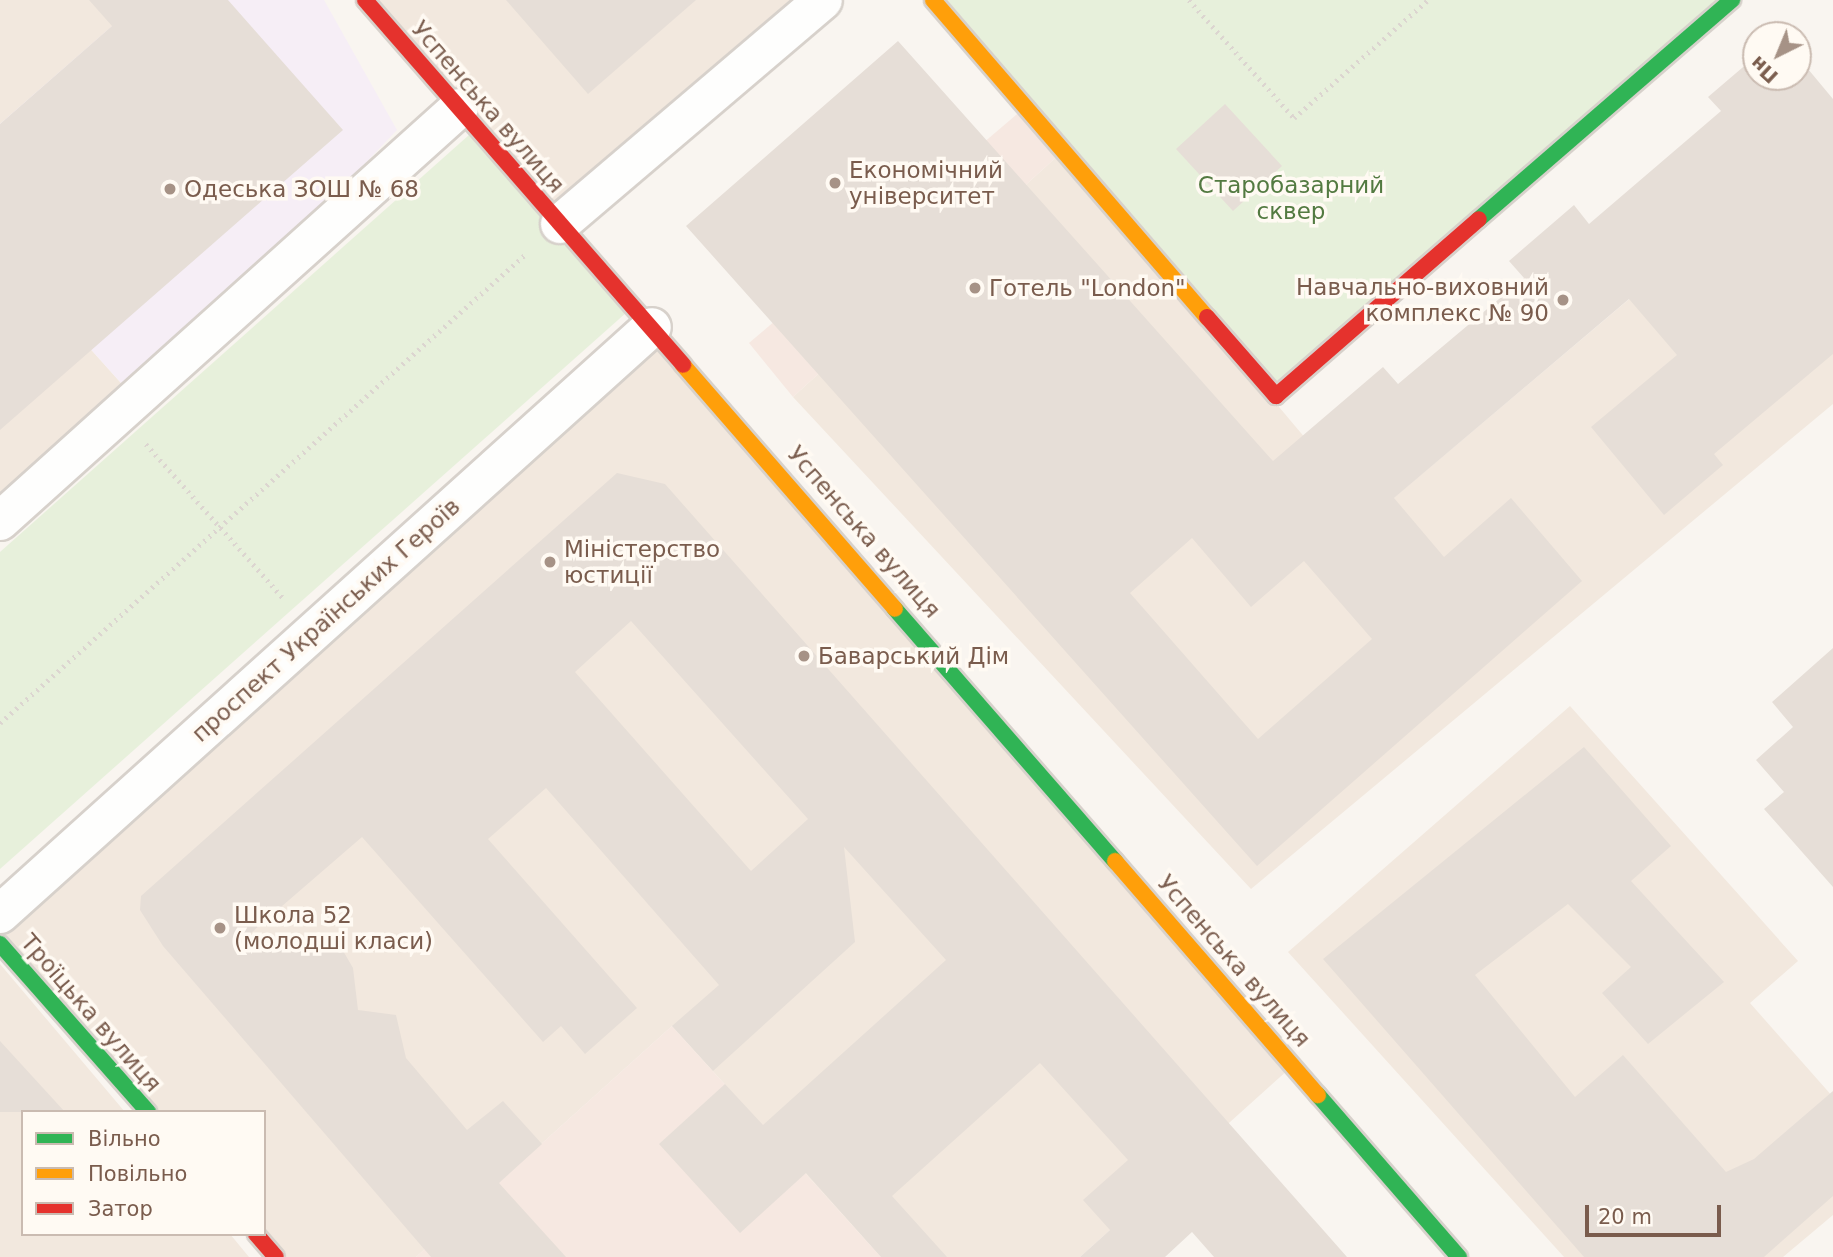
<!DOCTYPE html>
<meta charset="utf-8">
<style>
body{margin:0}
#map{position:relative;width:1833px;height:1257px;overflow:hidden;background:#f9f5f0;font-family:"DejaVu Sans",sans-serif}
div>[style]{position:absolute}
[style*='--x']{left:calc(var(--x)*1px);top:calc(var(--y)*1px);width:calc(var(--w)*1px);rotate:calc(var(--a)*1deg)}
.residential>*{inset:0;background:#f2e8de}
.commercial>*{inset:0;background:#f6e8e1}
.education>*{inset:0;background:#f6eef6}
.green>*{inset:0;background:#e7f0db}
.building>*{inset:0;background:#e6ded7}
.path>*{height:4.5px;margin-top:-2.25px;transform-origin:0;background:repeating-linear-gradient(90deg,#dcd5d0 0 2px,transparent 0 7px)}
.roads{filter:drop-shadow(2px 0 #d7d1cb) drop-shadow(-2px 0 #d7d1cb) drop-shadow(0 2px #d7d1cb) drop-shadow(0 -2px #d7d1cb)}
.street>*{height:38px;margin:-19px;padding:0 19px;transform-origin:19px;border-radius:19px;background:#fefefd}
.fast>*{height:16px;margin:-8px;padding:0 8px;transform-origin:8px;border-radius:8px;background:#30b455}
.slow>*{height:16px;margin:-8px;padding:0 8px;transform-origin:8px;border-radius:8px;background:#ff9f0a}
.jam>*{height:16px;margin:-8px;padding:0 8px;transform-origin:8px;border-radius:8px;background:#e5322d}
.dots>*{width:19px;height:19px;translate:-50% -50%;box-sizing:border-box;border:4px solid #fffaf3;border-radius:50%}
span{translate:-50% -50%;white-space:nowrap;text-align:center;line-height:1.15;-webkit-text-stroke:7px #fffaf3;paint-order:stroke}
.street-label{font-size:23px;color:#7a5c4d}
.poi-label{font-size:23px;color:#7a5c4d}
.left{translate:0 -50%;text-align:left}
.right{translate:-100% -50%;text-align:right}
.park-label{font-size:23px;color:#537a41}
.legend{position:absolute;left:21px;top:1110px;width:245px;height:126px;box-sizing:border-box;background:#fffaf3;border:2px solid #cabbb1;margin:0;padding:9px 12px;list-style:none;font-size:21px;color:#7a5c4d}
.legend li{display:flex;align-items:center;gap:14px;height:35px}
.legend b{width:35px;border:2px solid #cabbb1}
.north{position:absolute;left:1742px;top:21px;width:70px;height:70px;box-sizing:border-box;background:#fffaf3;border:2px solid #cabbb1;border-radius:50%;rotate:223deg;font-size:19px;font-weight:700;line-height:28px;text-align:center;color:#7a5c4d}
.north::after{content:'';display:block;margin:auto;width:24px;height:32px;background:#a69286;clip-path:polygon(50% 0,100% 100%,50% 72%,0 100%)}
.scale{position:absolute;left:1585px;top:1205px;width:136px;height:32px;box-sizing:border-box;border:4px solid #7a5c4d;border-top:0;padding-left:9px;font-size:21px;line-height:24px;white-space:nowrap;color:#7a5c4d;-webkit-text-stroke:5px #fffaf3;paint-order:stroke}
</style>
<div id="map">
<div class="residential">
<i style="clip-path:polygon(0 0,142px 0,0 124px)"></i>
<i style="clip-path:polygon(368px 0,814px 0,559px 217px)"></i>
<i style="clip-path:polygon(1063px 151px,1306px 439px,1390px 501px,1775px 176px,1833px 243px,1833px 404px,1251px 889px,793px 397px)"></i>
<i style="clip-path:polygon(0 248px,138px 402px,0 523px)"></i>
<i style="clip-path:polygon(653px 336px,1289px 1069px,1080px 1257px,881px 1257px,672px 1026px,416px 1257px,271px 1257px,264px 1234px,264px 1112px,148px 1112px,0 938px)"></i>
<i style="clip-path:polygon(1570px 706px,1798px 961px,1750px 1003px,1833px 1097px,1833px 1215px,1783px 1257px,1564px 1257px,1288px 952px)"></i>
<i style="clip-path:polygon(0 964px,125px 1112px,23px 1112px,23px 1234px,230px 1234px,249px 1257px,0 1257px)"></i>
</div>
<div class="commercial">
<i style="clip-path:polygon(1024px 108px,1063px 151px,793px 397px,749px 343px)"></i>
<i style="clip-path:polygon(672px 1026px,881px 1257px,416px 1257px)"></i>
</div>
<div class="education">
<i style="clip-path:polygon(142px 0,324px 0,397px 130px,138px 402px,0 248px,0 124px)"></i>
</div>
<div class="green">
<i style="clip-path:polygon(933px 0,1732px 0,1276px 396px)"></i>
<i style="clip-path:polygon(469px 135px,627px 312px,0 869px,0 552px)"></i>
</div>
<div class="building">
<i style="clip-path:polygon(89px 0,228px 0,343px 130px,0 430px,0 124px,112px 26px)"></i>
<i style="clip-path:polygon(506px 0,696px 0,588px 94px)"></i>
<i style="clip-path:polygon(evenodd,898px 41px,1273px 461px,1383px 367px,1398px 384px,1524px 278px,1509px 261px,1574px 205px,1589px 224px,1721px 111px,1708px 97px,1756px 56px,1756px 77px,1798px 77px,1798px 57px,1833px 99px,1833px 354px,1714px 454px,1723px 465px,1664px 515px,1591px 427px,1677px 355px,1629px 299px,1394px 498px,1444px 557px,1511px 498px,1582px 581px,1257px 866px,686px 226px,898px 41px,1192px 538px,1251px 607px,1304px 561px,1372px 639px,1258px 739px,1130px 593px,1192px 538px)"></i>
<i style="clip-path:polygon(1225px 104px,1282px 166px,1233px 211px,1176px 149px)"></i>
<i style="clip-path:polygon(evenodd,617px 473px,665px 484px,1347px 1257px,1214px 1257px,1192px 1232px,1165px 1257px,1080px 1257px,1110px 1230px,1083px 1200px,1128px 1160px,1040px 1063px,892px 1196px,947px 1257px,881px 1257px,806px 1173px,740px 1233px,659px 1144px,725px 1084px,763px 1125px,946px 960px,844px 847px,855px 942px,713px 1071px,672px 1026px,719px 985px,546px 788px,488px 839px,637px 1008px,585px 1054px,561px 1026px,543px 1042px,362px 837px,244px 939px,342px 949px,353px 968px,358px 1010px,396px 1015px,406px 1058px,467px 1130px,503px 1101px,542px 1144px,499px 1183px,566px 1257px,431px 1257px,163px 946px,140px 910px,141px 896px,617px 473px,631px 621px,808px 819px,751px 871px,575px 672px,631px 621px)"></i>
<i style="clip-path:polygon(1833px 648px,1833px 887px,1764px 809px,1784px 792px,1756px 760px,1793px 727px,1772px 702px)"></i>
<i style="clip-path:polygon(1584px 747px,1671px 846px,1631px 881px,1724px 982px,1648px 1044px,1602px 993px,1631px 967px,1568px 904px,1475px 975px,1575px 1097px,1623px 1055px,1726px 1172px,1754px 1159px,1833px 1091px,1833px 1196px,1764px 1257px,1584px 1257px,1323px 959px)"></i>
<i style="clip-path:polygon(0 1041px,65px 1112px,0 1112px)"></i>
</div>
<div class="path">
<i style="--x:1189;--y:0;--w:158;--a:48.3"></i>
<i style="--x:1294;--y:118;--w:179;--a:-41.4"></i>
<i style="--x:146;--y:444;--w:209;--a:48.3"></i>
<i style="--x:0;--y:723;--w:706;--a:-41.73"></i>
</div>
<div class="roads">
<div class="street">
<i style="--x:560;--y:224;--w:345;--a:-40.4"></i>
<i style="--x:0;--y:521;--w:617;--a:-41.98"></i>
<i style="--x:0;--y:914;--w:877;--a:-42"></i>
</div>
<div class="fast">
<i style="--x:1479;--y:219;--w:335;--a:-40.9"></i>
<i style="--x:895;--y:609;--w:335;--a:48.9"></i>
<i style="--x:0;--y:944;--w:224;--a:48.6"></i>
<i style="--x:1318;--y:1095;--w:215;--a:49"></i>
</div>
<div class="slow">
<i style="--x:933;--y:0;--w:419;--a:49.2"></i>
<i style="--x:683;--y:365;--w:323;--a:49"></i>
<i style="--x:1115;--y:861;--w:310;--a:49.1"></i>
</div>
<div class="jam">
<i style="--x:365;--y:0;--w:484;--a:48.9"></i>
<i style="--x:1207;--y:317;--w:105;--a:48.9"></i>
<i style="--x:1276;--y:396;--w:269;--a:-41.1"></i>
<i style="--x:256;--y:1234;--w:30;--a:49"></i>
</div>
</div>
<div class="dots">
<i style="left:835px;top:183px;background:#a69286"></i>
<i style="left:170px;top:189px;background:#a69286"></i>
<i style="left:975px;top:288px;background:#a69286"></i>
<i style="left:1563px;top:300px;background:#a69286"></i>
<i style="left:550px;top:562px;background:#a69286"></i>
<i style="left:804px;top:656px;background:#a69286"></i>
<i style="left:220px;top:928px;background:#a69286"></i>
</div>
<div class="street-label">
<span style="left:488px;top:107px;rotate:49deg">Успенська вулиця</span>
<span style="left:864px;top:532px;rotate:49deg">Успенська вулиця</span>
<span style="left:326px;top:620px;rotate:-42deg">проспект Українських Героїв</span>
<span style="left:1234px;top:961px;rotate:49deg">Успенська вулиця</span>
<span style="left:91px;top:1013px;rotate:49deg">Троїцька вулиця</span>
</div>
<div class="poi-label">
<span class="left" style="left:849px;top:183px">Економічний<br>університет</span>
<span class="left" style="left:184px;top:189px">Одеська ЗОШ № 68</span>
<span class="right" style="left:1549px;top:300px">Навчально-виховний<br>комплекс № 90</span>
<span class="left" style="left:989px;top:288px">Готель "London"</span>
<span class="left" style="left:564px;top:562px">Міністерство<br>юстиції</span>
<span class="left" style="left:818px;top:656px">Баварський Дім</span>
<span class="left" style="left:234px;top:928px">Школа 52<br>(молодші класи)</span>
</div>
<div class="park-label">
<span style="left:1291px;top:198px">Старобазарний<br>сквер</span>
</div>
<ul class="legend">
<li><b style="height:9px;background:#30b455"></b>Вільно</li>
<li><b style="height:9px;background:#ff9f0a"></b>Повільно</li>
<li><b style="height:9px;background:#e5322d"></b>Затор</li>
</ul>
<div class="north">Пн</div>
<div class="scale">20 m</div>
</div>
